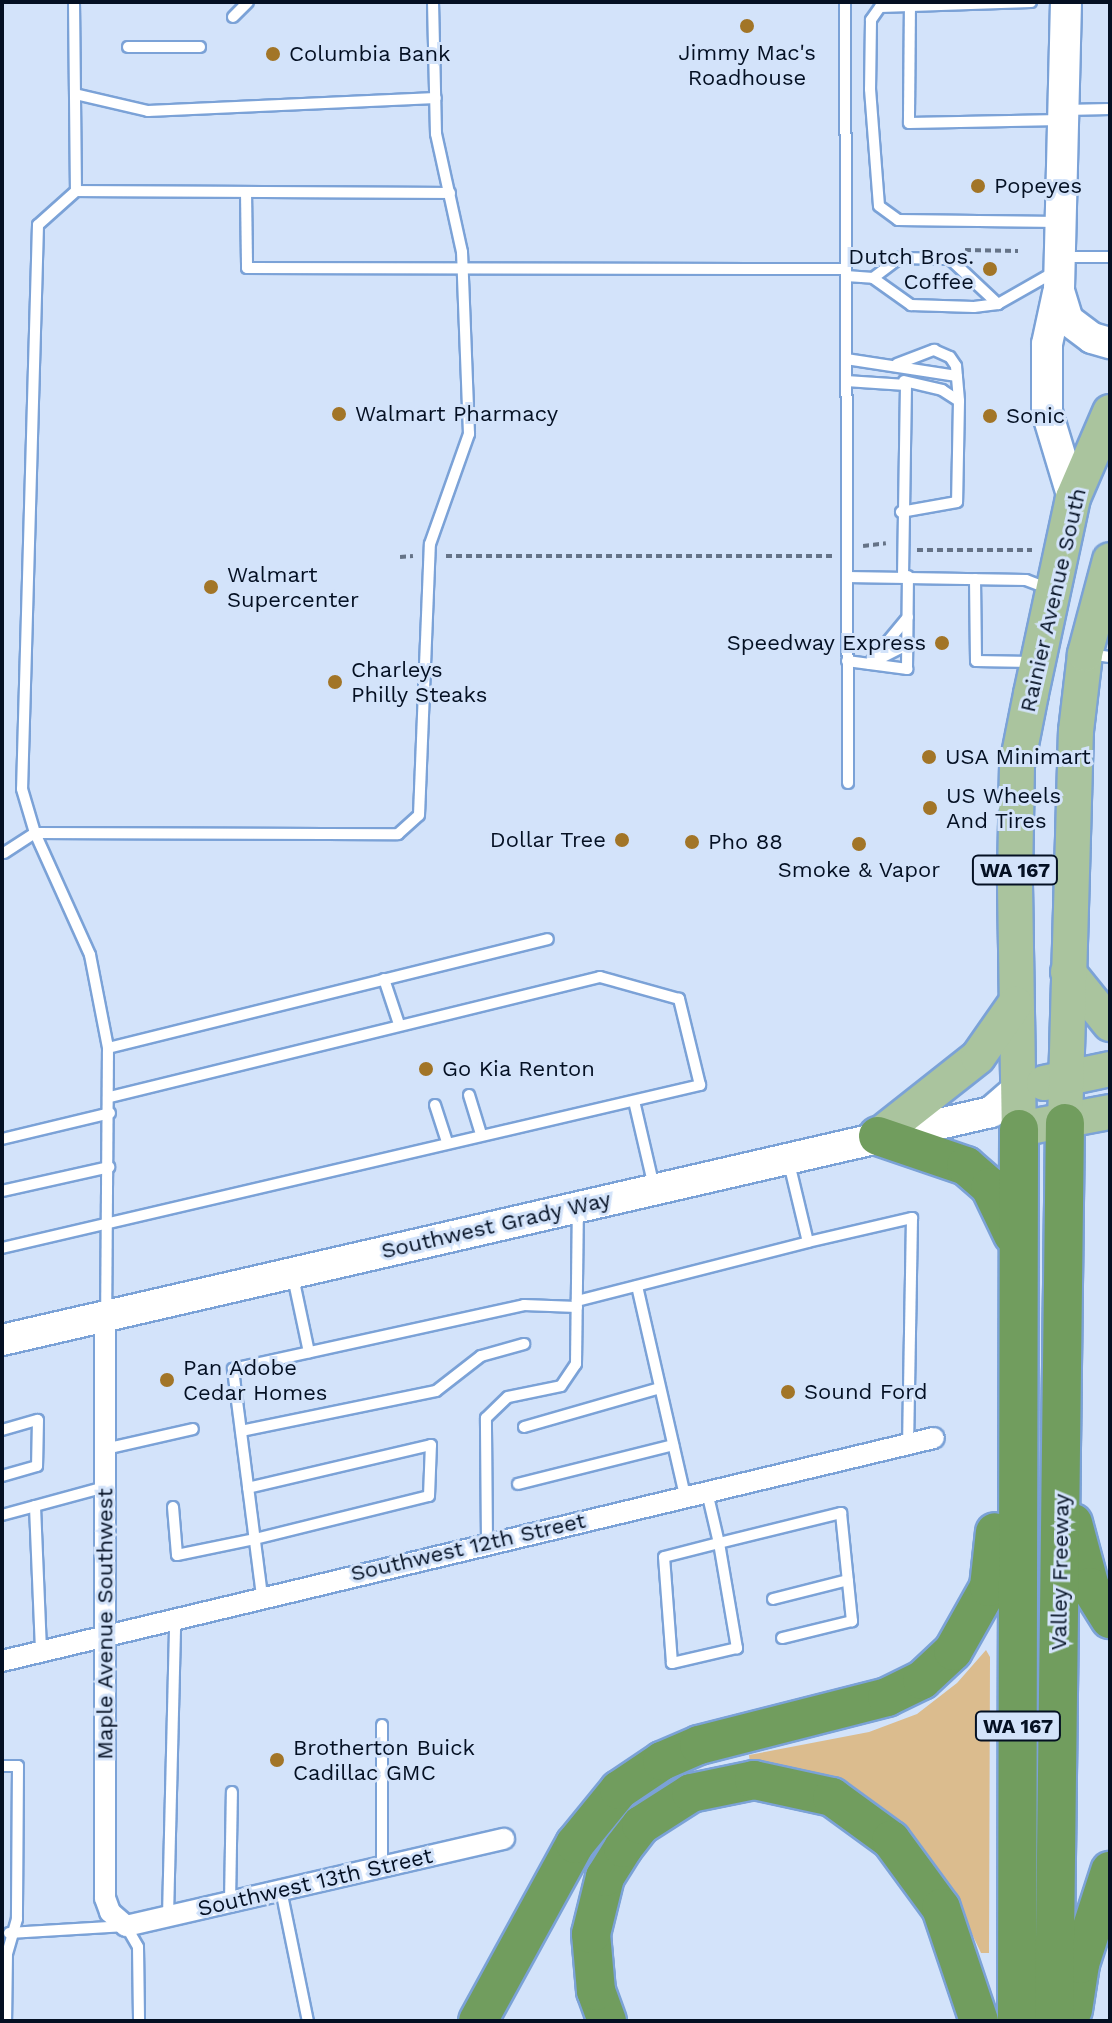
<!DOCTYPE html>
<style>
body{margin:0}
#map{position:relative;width:1112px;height:2023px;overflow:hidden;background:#d3e3fa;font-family:"Work Sans",sans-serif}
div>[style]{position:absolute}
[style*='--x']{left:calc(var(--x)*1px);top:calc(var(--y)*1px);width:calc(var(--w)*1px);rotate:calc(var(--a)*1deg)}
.green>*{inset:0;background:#dbbc8e}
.path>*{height:4px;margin-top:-2px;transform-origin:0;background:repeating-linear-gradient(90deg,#657387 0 6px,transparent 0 10px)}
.roads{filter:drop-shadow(2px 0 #7ba2d7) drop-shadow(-2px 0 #7ba2d7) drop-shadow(0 2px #7ba2d7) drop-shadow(0 -2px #7ba2d7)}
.lane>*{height:10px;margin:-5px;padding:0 5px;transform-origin:5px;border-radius:5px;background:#fff}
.street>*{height:20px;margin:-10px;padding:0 10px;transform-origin:10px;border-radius:10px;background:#fff}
.secondary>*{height:30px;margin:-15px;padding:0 15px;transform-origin:15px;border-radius:15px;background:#fff}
.primary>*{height:34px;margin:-17px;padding:0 17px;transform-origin:17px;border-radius:17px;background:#aac49e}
.highway>*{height:38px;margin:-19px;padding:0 19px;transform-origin:19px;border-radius:19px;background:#719d5e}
.dots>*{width:22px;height:22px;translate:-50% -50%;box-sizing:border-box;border:4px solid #d3e3fa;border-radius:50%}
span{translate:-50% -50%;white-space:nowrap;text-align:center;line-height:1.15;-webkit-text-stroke:6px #d3e3fa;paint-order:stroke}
.shield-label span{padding:2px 6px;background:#d3e3fa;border:2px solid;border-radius:6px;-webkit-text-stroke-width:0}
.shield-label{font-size:20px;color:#041023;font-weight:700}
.poi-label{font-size:22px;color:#041023}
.left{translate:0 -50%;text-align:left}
.right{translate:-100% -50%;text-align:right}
.street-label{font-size:22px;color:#041023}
.frame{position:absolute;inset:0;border:4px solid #041023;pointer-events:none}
</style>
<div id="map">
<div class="green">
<i style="clip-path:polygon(986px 1650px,990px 1657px,989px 1953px,981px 1953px,956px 1900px,805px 1772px,780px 1767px,751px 1771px,749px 1755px,869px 1732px,917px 1714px,957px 1683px)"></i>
</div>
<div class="path">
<i style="--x:965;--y:250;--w:53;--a:1.1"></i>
<i style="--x:863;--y:546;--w:23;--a:-7"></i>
<i style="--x:917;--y:550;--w:115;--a:0"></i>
<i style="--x:446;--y:556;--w:387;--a:0"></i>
<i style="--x:400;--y:557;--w:13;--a:-4"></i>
</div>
<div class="roads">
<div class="lane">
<i style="--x:74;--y:2;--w:189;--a:89.4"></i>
<i style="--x:76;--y:191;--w:51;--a:138.2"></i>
<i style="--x:38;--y:225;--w:564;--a:91.62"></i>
<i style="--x:22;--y:789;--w:46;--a:73.5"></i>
<i style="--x:35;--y:833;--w:134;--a:65.7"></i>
<i style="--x:90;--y:955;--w:95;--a:79"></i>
<i style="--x:108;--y:1048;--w:264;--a:90.4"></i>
<i style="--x:845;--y:2;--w:781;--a:89.78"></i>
<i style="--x:910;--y:2;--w:121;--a:90.5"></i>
<i style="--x:909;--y:123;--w:152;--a:-1.1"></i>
<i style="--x:1031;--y:2;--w:151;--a:178.1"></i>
<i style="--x:880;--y:7;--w:16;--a:125"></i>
<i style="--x:871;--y:20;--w:69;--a:90.8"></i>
<i style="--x:870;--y:89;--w:117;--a:85.6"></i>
<i style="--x:879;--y:206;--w:24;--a:36"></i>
<i style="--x:898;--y:220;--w:161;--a:0.7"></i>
<i style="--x:233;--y:17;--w:21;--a:-45"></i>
<i style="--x:128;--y:47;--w:72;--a:0"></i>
<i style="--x:75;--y:94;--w:75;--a:13.1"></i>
<i style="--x:148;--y:111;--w:288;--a:-2.6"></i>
<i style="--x:1065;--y:110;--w:45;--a:-1.3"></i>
<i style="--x:76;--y:191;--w:374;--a:0.3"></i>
<i style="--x:246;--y:192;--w:76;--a:89.2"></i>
<i style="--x:247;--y:268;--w:599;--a:0.1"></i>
<i style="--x:1064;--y:257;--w:46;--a:0"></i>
<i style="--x:846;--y:276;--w:27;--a:4"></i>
<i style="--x:873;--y:278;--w:47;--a:35.4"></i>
<i style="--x:911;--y:305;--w:63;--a:1.8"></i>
<i style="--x:974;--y:307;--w:24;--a:-7"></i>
<i style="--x:998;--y:304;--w:64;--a:-29.7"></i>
<i style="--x:873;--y:278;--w:34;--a:-37"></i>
<i style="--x:900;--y:258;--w:50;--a:1.1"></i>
<i style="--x:950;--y:259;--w:66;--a:43.2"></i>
<i style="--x:846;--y:359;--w:112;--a:8.7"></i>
<i style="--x:897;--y:364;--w:40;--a:-21"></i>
<i style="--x:934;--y:350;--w:17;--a:24"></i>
<i style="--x:950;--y:357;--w:11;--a:56"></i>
<i style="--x:956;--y:366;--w:35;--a:85"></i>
<i style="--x:959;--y:401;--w:101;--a:91.1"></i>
<i style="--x:957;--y:502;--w:57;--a:169.9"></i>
<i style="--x:846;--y:381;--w:60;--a:3.8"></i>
<i style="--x:906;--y:385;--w:190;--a:90.9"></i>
<i style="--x:904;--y:381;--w:39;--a:13"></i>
<i style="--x:942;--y:390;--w:20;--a:33"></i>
<i style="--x:847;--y:577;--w:179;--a:1"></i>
<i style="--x:1026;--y:580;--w:22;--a:21"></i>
<i style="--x:975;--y:579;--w:82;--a:89.3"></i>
<i style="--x:976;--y:661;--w:56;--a:1"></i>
<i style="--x:1088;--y:654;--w:22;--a:8"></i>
<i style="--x:847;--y:661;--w:61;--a:7.6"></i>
<i style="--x:907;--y:669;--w:93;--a:-89.4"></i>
<i style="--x:875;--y:661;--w:37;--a:-27"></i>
<i style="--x:869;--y:664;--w:61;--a:-50.3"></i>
<i style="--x:4;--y:853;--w:37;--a:-33"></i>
<i style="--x:35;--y:833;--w:363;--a:0.2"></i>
<i style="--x:398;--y:834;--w:28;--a:-42"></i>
<i style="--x:419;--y:815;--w:271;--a:-87.7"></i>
<i style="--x:430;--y:544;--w:117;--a:-70.5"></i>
<i style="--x:469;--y:434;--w:182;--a:-92.2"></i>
<i style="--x:462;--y:252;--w:121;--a:-102.4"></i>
<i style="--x:436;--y:134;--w:132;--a:-91.3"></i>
<i style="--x:384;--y:979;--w:47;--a:71.6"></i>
<i style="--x:108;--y:1048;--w:453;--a:-13.9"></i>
<i style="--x:469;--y:1095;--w:41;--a:72.9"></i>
<i style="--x:634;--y:1101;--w:88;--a:76.9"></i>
<i style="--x:435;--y:1105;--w:40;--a:72"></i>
<i style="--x:2;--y:1139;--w:111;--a:-13.5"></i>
<i style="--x:789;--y:1163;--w:81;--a:76.5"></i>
<i style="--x:808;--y:1242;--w:107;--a:-13"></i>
<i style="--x:912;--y:1218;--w:224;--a:91"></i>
<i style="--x:2;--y:1191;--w:110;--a:-12.6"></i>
<i style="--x:2;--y:1248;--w:717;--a:-13.14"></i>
<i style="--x:700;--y:1085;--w:89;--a:-103.7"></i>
<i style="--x:679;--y:999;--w:82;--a:-164.4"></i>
<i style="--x:600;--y:977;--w:504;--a:166.24"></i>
<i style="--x:293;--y:1277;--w:77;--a:78"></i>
<i style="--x:637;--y:1286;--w:214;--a:77.1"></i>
<i style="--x:577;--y:1301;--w:238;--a:-14.3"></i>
<i style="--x:524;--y:1427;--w:141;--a:-16"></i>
<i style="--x:2;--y:1430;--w:37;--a:-16"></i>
<i style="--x:38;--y:1420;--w:46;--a:91.2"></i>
<i style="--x:37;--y:1466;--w:36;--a:164"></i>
<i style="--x:241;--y:1431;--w:199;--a:-11.6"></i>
<i style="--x:436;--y:1391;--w:57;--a:-37.9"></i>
<i style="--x:481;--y:1356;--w:45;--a:-15.6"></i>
<i style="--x:105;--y:1449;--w:90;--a:-12.8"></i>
<i style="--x:518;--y:1484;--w:160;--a:-14.1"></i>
<i style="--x:707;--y:1492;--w:52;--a:76.8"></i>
<i style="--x:719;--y:1543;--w:126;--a:-13.8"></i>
<i style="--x:841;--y:1513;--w:109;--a:84.2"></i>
<i style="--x:852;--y:1621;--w:72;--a:166.3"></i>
<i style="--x:173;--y:1507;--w:48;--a:85.2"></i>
<i style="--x:177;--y:1555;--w:80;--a:-11.6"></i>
<i style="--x:255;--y:1539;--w:179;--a:-13.9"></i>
<i style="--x:429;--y:1496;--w:51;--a:-87.8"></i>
<i style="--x:431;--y:1445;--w:188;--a:166.8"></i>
<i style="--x:2;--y:1515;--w:34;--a:-15"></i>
<i style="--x:487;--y:1543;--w:125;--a:-90.5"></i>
<i style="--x:486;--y:1418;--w:30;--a:-44"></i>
<i style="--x:508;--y:1397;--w:54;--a:-11.7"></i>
<i style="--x:561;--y:1386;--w:27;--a:-56"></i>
<i style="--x:576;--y:1364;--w:153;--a:-89.3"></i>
<i style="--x:719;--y:1543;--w:107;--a:80.3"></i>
<i style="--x:737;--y:1648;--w:67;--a:167"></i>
<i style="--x:672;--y:1663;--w:106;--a:-94.3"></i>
<i style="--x:664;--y:1557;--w:57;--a:-14.3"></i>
<i style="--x:262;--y:1596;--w:229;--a:-97.3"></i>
<i style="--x:233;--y:1369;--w:298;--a:-12.4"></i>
<i style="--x:524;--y:1305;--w:53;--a:2.2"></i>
<i style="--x:773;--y:1599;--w:77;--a:-14.2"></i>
<i style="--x:41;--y:1650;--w:144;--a:-92.4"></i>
<i style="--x:35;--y:1506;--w:73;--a:-15.2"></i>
<i style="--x:382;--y:1725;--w:141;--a:90"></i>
<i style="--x:2;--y:1766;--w:16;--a:0"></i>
<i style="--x:18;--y:1766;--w:153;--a:90.4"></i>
<i style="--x:17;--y:1919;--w:35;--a:106"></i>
<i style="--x:7;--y:1953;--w:68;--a:90.8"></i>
<i style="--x:281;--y:1890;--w:134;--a:78.4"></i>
<i style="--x:230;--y:1902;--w:110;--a:-89"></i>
<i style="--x:168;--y:1916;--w:297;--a:-88.6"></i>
<i style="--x:9;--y:1933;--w:117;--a:-3.4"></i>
<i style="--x:126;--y:1926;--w:24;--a:60"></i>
<i style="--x:138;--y:1947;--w:74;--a:89.2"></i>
</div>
<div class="street">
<i style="--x:105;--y:1314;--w:584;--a:90"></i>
<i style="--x:105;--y:1898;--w:15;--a:70"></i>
<i style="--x:110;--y:1912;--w:21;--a:41"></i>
<i style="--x:126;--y:1926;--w:388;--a:-13"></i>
<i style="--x:2;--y:1661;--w:958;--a:-13.46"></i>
</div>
<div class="secondary">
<i style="--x:1066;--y:2;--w:289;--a:91.4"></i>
<i style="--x:1059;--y:291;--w:30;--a:73"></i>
<i style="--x:1068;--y:320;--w:30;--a:37"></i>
<i style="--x:1092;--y:338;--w:19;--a:16"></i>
<i style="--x:1058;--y:293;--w:52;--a:102.2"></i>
<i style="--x:1047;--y:344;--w:68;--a:90"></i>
<i style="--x:1047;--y:412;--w:90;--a:73.2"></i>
<i style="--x:2;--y:1340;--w:1015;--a:-12.98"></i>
<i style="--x:991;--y:1112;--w:38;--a:-41"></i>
</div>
<div class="primary">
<i style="--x:1110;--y:412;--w:94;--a:113.3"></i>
<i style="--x:1073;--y:498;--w:200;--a:102.1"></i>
<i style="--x:1031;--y:694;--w:72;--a:101.2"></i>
<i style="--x:1017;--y:765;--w:120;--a:91"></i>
<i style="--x:1015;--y:885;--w:244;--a:89.1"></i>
<i style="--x:1019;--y:1129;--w:93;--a:-10.6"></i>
<i style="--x:1068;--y:972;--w:67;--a:51.1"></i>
<i style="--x:1044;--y:1083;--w:67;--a:-12"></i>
<i style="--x:1065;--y:1123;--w:392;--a:-88.4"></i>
<i style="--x:1076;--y:731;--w:78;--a:-83.3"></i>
<i style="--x:1085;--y:654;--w:97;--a:-75.1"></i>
<i style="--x:878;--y:1136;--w:127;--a:-38.3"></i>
<i style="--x:978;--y:1057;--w:65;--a:-55.1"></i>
</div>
<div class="highway">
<i style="--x:878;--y:1136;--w:93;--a:18.8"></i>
<i style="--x:966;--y:1166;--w:32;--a:41"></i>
<i style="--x:990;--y:1187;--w:53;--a:64.4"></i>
<i style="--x:1073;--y:1523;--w:66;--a:75.1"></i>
<i style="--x:1090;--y:1587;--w:38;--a:58"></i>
<i style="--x:1073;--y:2010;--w:47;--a:-81.3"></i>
<i style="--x:1080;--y:1964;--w:98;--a:-72.1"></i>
<i style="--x:478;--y:2021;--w:202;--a:-61.3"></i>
<i style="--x:575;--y:1844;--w:70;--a:-50.8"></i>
<i style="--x:619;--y:1790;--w:52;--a:-34"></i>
<i style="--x:662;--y:1761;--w:40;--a:-23.4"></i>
<i style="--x:699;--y:1745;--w:194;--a:-14.3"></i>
<i style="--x:887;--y:1697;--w:39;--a:-26"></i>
<i style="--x:922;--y:1680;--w:42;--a:-43.1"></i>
<i style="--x:953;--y:1651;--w:73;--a:-60.6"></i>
<i style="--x:989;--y:1587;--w:55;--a:-83.8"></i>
<i style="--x:607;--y:2021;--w:32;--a:-110"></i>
<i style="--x:596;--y:1991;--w:57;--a:-95"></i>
<i style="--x:591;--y:1934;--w:59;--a:-76.2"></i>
<i style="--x:605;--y:1877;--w:34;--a:-58"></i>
<i style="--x:623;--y:1848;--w:29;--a:-52"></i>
<i style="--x:641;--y:1825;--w:59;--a:-32.6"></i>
<i style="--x:691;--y:1793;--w:64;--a:-11.7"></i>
<i style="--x:754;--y:1780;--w:80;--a:12.3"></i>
<i style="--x:832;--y:1797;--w:73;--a:36.1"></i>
<i style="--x:891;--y:1840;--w:84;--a:53.7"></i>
<i style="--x:941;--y:1908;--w:119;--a:71.4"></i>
<i style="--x:1017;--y:2021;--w:892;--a:-89.87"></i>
<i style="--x:1054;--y:2021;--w:898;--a:-89.3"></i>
</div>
</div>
<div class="dots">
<i style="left:747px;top:26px;background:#a27527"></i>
<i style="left:273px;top:54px;background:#a27527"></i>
<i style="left:978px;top:186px;background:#a27527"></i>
<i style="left:990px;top:269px;background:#a27527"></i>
<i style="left:339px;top:414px;background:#a27527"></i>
<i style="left:990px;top:416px;background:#a27527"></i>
<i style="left:211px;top:587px;background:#a27527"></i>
<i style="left:942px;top:643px;background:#a27527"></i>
<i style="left:335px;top:682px;background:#a27527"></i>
<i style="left:929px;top:757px;background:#a27527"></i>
<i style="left:930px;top:808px;background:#a27527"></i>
<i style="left:622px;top:840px;background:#a27527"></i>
<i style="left:692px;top:842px;background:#a27527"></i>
<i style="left:859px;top:844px;background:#a27527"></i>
<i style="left:426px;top:1069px;background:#a27527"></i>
<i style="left:167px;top:1380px;background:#a27527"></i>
<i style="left:788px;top:1392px;background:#a27527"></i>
<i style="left:277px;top:1760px;background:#a27527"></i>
</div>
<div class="shield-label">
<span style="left:1015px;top:870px">WA 167</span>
<span style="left:1018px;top:1726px">WA 167</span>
</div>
<div class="poi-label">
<span style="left:747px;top:65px">Jimmy Mac's<br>Roadhouse</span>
<span class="left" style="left:289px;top:54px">Columbia Bank</span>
<span class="left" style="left:994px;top:186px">Popeyes</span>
<span class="right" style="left:974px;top:269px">Dutch Bros.<br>Coffee</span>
<span class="left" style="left:355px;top:414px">Walmart Pharmacy</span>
<span class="left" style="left:1006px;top:416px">Sonic</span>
<span class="left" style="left:227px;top:587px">Walmart<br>Supercenter</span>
<span class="right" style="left:926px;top:643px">Speedway Express</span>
<span class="left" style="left:351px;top:682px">Charleys<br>Philly Steaks</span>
<span class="left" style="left:945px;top:757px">USA Minimart</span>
<span class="left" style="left:946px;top:808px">US Wheels<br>And Tires</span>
<span class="right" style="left:606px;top:840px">Dollar Tree</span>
<span class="left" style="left:708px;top:842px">Pho 88</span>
<span style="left:859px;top:870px">Smoke &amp; Vapor</span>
<span class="left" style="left:442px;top:1069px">Go Kia Renton</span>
<span class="left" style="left:183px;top:1380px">Pan Adobe<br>Cedar Homes</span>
<span class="left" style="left:804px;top:1392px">Sound Ford</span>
<span class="left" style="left:293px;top:1760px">Brotherton Buick<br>Cadillac GMC</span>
</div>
<div class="street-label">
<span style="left:1053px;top:600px;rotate:-77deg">Rainier Avenue South</span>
<span style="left:496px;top:1225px;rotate:-13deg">Southwest Grady Way</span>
<span style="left:468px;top:1547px;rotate:-13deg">Southwest 12th Street</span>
<span style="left:1060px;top:1572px;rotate:-89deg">Valley Freeway</span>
<span style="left:105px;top:1624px;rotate:-90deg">Maple Avenue Southwest</span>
<span style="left:315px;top:1882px;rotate:-13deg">Southwest 13th Street</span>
</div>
<div class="frame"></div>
</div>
